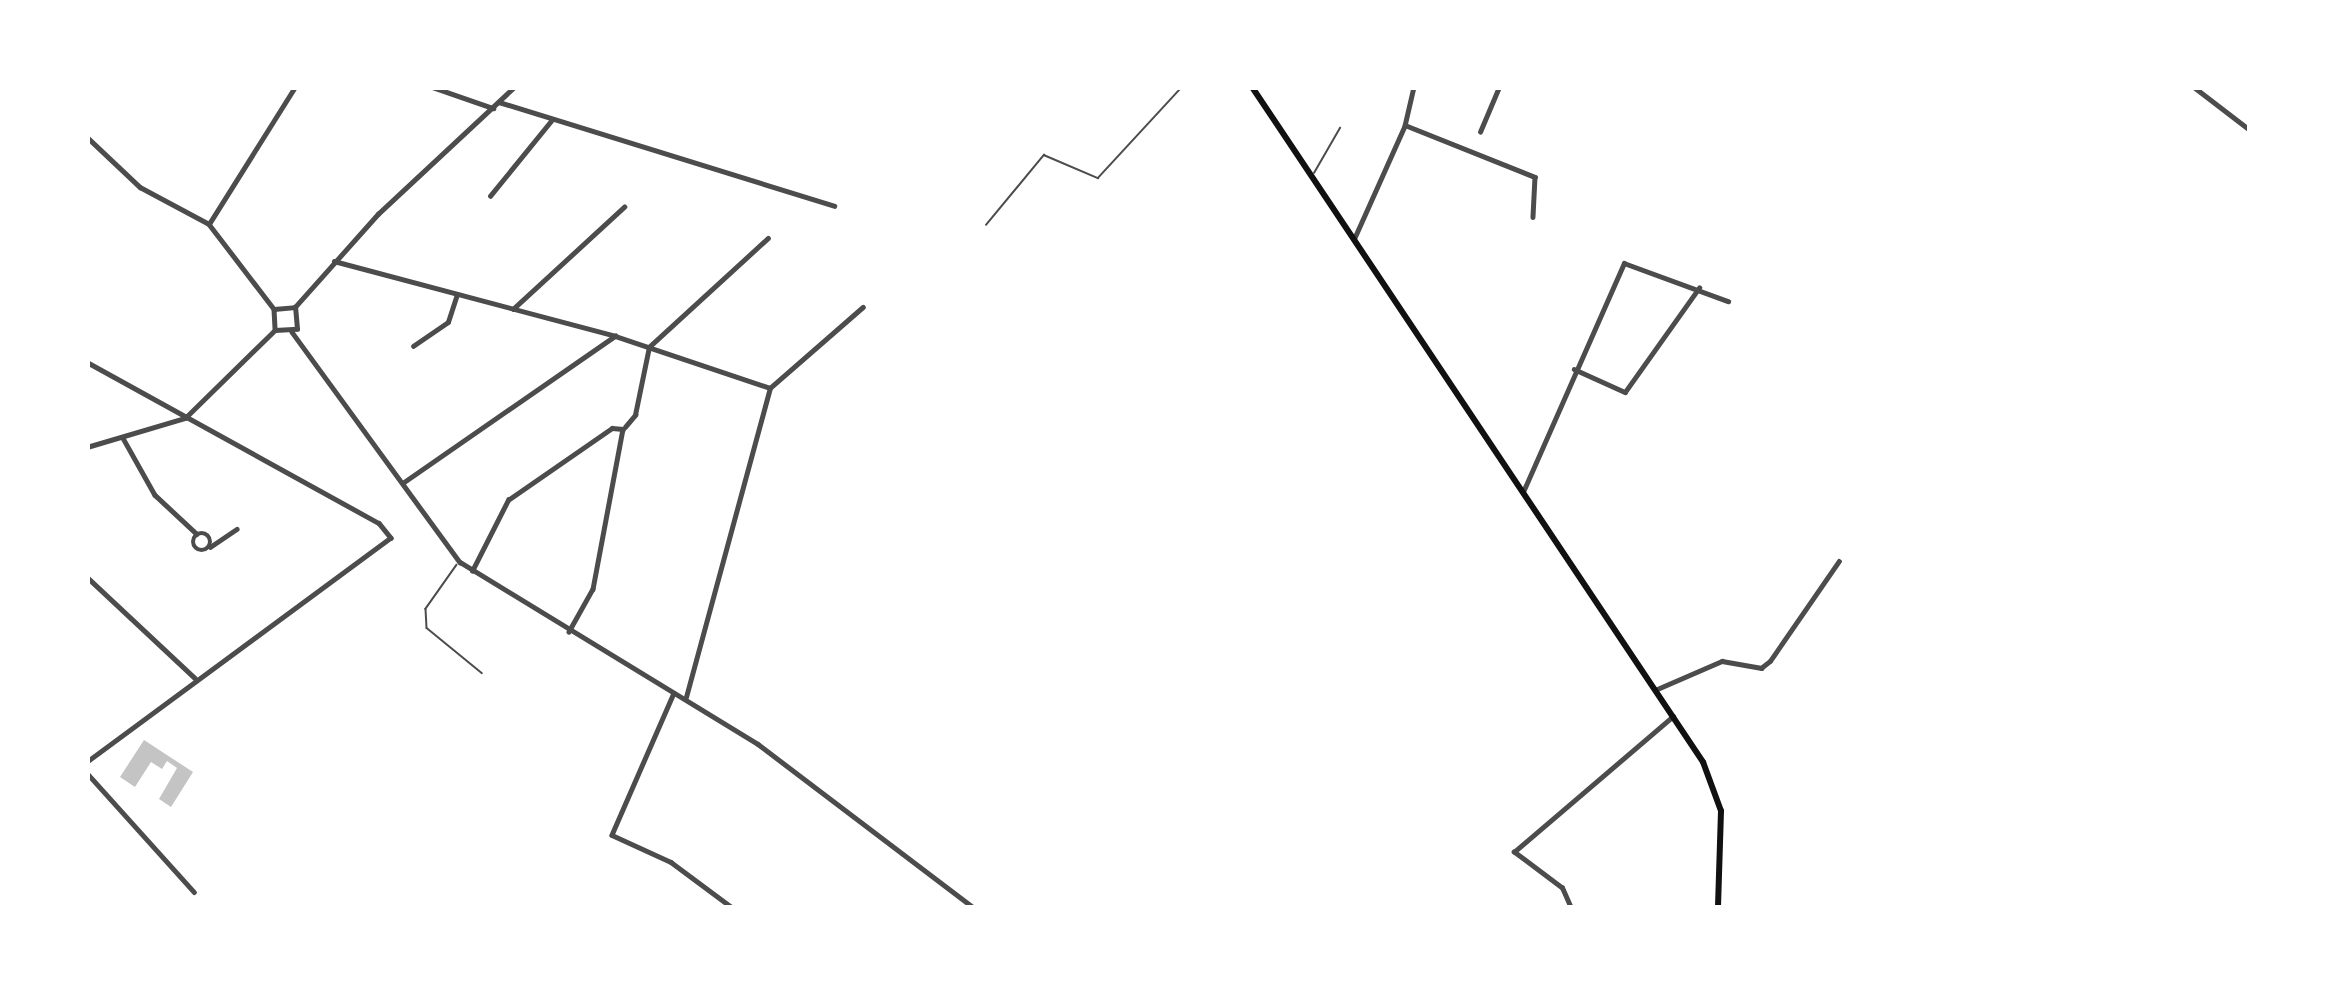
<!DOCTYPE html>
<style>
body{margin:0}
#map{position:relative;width:2337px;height:995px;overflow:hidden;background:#fff;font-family:Jost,sans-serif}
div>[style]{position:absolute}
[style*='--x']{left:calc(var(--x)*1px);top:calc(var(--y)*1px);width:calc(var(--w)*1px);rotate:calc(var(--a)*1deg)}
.building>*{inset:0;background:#c4c4c4}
.service>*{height:1.5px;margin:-0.75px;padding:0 0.75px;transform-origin:0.75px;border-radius:0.75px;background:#4c4c4c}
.minor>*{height:4.5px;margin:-2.25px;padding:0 2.25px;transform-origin:2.25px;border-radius:2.25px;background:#4c4c4c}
.minor>.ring{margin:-2.25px;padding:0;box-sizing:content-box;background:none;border:4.5px solid #4c4c4c;border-radius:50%}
.tertiary>*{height:4.5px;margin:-2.25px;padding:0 2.25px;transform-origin:2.25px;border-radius:2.25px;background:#4c4c4c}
.primary>*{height:6px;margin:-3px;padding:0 3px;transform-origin:3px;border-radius:3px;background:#111}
span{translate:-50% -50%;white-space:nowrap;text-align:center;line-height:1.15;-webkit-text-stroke:9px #fff;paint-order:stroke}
.frame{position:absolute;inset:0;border:90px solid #fff;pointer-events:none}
</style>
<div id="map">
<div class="building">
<i style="clip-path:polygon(144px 740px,193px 772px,171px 807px,159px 799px,177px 768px,167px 761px,162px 769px,151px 762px,135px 787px,120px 777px)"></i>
</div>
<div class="service">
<i style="--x:1314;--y:173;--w:52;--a:-60"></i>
<i style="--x:986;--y:225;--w:91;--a:-50.4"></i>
<i style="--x:1044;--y:155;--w:59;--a:23.1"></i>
<i style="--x:1098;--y:178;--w:124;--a:-47.3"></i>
<i style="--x:457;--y:565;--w:54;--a:125.2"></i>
<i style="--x:426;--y:609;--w:19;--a:87"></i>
<i style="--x:427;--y:628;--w:71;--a:39.3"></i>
</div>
<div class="minor">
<i style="--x:432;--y:87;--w:65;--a:19"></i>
<i style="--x:1414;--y:87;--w:39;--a:103"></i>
<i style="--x:1405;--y:125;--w:140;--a:21.8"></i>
<i style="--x:1535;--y:177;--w:40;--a:92.9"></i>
<i style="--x:2194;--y:87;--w:71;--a:37.5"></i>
<i style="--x:499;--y:102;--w:351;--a:17.2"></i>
<i style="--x:1480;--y:132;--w:49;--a:-67.1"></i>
<i style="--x:490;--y:196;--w:97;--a:-50.9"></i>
<i style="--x:209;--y:224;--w:162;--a:-57.9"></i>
<i style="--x:1354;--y:239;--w:125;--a:-65.9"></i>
<i style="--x:334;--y:261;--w:291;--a:14.9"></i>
<i style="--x:615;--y:336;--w:163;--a:18.5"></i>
<i style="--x:513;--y:309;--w:151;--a:-42.6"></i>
<i style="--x:292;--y:332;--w:285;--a:53.9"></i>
<i style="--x:460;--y:562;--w:349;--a:31.4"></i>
<i style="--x:758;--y:744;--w:271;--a:37.2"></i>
<i style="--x:413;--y:346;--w:42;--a:-34.4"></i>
<i style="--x:448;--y:322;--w:29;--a:-72"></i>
<i style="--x:87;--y:362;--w:333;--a:28.9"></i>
<i style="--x:379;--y:523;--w:19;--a:51"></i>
<i style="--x:391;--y:538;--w:378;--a:143.6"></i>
<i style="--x:1574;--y:369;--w:56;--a:24.3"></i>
<i style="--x:1625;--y:392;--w:128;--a:-54.6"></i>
<i style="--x:625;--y:427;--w:16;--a:-50"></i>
<i style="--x:635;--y:415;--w:69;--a:-78.4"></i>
<i style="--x:649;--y:347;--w:161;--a:-42.5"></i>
<i style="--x:123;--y:438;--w:65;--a:60.7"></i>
<i style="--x:155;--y:495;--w:57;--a:42.9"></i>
<i style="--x:404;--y:482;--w:257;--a:-34.7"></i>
<i style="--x:1523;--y:492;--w:250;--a:-66.2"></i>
<i style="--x:1624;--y:263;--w:111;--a:20.1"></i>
<i class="ring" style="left:193px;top:533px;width:13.5px;height:13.5px"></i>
<i style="--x:210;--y:547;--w:32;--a:-34"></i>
<i style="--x:472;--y:571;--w:80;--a:-63.1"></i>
<i style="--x:508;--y:500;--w:126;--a:-34.7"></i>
<i style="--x:612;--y:428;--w:11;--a:5"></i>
<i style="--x:623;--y:429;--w:163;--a:100.6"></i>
<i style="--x:593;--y:589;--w:49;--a:119.2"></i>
<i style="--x:87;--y:577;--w:148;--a:43.1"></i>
<i style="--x:1655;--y:690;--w:73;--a:-23.4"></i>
<i style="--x:1722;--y:661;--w:40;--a:10"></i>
<i style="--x:1761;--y:668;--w:11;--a:-38"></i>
<i style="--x:1770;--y:661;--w:121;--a:-55.4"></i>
<i style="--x:674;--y:693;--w:155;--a:113.6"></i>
<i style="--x:612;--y:835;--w:65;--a:24.6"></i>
<i style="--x:671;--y:862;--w:77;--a:36.6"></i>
<i style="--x:686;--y:697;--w:320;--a:-74.8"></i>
<i style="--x:770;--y:388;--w:123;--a:-41.1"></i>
<i style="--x:87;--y:773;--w:160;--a:48"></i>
<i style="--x:1571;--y:908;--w:22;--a:-114"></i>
<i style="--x:1562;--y:888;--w:60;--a:-143.1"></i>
<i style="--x:1514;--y:852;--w:209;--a:-40.5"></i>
</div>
<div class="tertiary">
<i style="--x:87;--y:137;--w:73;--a:43.3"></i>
<i style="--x:140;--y:187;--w:78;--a:28.2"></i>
<i style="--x:209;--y:224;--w:107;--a:52.6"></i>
<i style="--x:295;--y:307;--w:125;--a:-48.3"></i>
<i style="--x:378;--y:214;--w:186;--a:-43"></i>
<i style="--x:274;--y:309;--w:21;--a:87"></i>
<i style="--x:274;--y:309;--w:21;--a:-5"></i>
<i style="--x:275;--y:330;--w:22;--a:-3"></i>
<i style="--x:297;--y:329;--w:22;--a:-95"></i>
<i style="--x:87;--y:447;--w:102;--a:-16.5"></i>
<i style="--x:185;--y:418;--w:126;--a:-44.4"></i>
</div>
<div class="primary">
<i style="--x:1252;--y:87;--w:812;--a:56.25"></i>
<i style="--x:1703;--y:762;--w:52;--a:69.8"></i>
<i style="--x:1721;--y:811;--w:97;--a:91.8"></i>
</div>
<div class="frame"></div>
</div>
